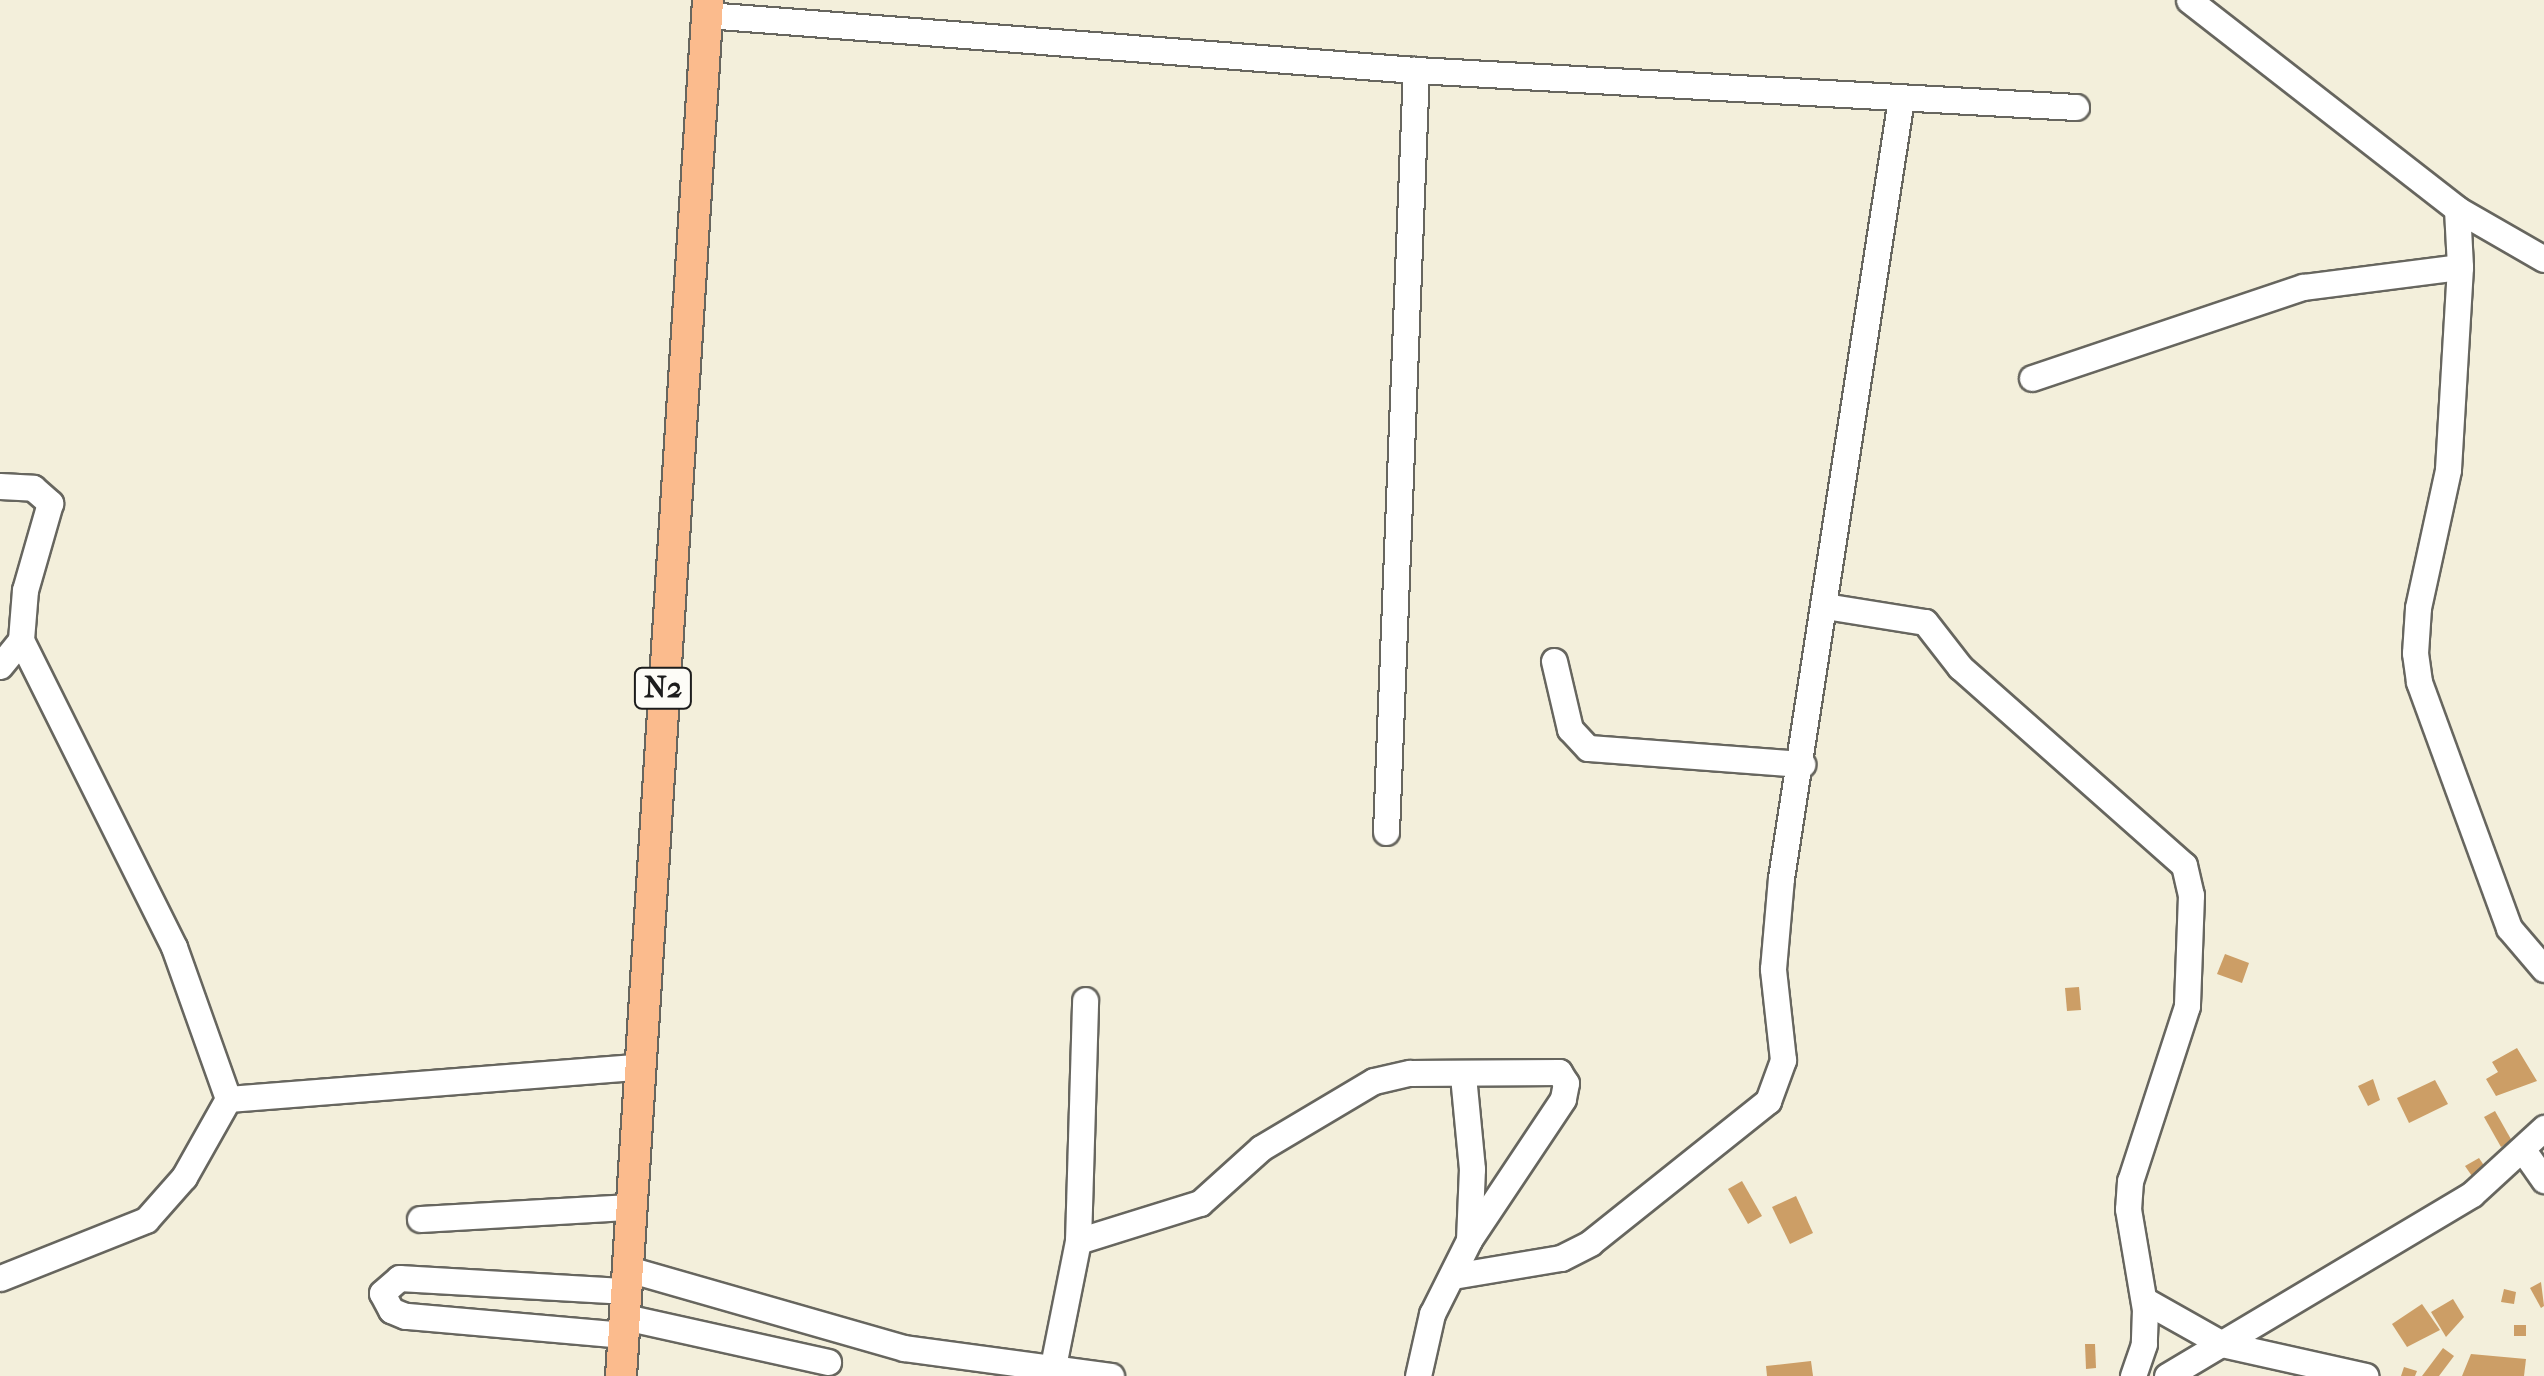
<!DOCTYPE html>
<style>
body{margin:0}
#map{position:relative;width:2544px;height:1376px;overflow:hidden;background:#f3efdb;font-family:"IM FELL French Canon",serif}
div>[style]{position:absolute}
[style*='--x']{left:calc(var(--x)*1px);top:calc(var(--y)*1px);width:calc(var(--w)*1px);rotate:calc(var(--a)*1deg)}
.building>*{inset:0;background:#cc9e66}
.roads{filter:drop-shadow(2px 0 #67665f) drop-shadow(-2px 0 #67665f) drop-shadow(0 2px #67665f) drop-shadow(0 -2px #67665f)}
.minor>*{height:25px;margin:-12.5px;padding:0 12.5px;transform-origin:12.5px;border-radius:12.5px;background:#fff}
.major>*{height:30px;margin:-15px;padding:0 15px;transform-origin:15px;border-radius:15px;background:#fbbb8d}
span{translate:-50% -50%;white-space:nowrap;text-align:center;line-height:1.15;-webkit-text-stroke:8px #fdfcf7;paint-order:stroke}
.shield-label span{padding:2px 8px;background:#fdfcf7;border:2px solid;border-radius:8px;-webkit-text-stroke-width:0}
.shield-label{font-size:30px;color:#1c1c1c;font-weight:700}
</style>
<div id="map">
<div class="building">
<i style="clip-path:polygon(2225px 954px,2249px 963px,2242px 983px,2217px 974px)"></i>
<i style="clip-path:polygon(2079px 987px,2081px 1010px,2067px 1011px,2065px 988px)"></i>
<i style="clip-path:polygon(2517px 1048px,2537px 1081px,2496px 1096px,2486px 1079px,2498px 1072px,2492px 1062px)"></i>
<i style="clip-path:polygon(2373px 1079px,2380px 1100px,2368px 1106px,2358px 1086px)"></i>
<i style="clip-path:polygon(2435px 1080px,2448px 1104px,2409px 1123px,2397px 1098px)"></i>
<i style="clip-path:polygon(2495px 1111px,2512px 1141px,2501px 1147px,2484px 1117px)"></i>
<i style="clip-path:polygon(2479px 1158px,2487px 1170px,2474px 1179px,2465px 1166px)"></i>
<i style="clip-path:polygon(1742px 1181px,1762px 1216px,1748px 1224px,1728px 1189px)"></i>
<i style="clip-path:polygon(1796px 1196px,1813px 1233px,1790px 1244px,1772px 1207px)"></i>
<i style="clip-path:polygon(2541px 1282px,2544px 1306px,2541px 1308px,2530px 1288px)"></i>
<i style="clip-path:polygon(2504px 1289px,2516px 1292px,2514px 1304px,2501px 1302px)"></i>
<i style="clip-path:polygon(2453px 1299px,2464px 1317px,2446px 1337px,2431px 1312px)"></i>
<i style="clip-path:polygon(2422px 1304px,2440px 1330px,2407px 1347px,2392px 1324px)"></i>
<i style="clip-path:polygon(2514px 1325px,2526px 1325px,2526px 1336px,2514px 1336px)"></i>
<i style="clip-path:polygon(2085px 1344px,2095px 1344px,2096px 1368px,2086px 1369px)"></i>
<i style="clip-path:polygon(2443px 1348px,2454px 1356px,2439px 1376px,2422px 1376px)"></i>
<i style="clip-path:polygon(2471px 1354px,2526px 1359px,2524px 1376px,2462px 1376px)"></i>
<i style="clip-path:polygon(1811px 1361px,1813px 1376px,1767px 1376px,1766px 1366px)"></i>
<i style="clip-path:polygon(2404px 1367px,2417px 1371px,2415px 1376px,2401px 1376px)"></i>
</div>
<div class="roads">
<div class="minor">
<i style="--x:2189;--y:0;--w:340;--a:37.9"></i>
<i style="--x:2457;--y:209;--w:100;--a:29.9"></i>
<i style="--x:707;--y:15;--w:711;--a:4.44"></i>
<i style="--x:1416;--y:70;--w:661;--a:3.21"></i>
<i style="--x:2457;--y:209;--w:58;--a:87"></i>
<i style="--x:2460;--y:267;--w:203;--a:93.4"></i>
<i style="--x:2448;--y:470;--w:141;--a:102.3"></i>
<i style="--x:2418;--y:608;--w:45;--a:93.8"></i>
<i style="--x:2415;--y:653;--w:29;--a:82"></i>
<i style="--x:2419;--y:682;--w:262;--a:69.9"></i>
<i style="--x:2509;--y:928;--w:54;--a:49.5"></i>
<i style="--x:2032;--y:378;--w:286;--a:-18.6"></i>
<i style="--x:2303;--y:287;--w:158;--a:-7.3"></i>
<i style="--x:0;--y:486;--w:33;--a:3"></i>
<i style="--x:33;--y:488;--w:23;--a:41"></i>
<i style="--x:50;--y:503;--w:91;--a:106"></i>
<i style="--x:25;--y:590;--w:50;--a:94.6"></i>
<i style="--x:21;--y:640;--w:343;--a:63.5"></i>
<i style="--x:174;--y:947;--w:161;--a:70.4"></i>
<i style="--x:228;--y:1099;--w:90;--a:119.4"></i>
<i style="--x:184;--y:1177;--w:57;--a:131.5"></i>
<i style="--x:146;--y:1220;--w:157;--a:158.3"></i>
<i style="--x:1825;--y:606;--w:101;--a:9.1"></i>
<i style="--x:1925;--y:622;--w:57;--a:52.1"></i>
<i style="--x:1960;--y:667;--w:299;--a:41.5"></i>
<i style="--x:2184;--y:865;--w:31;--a:77"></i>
<i style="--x:2191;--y:895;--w:111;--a:92.1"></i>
<i style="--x:2187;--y:1006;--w:184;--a:108"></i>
<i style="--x:2130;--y:1181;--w:28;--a:94"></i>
<i style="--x:2128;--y:1209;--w:101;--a:80.4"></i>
<i style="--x:2145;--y:1309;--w:35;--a:92"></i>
<i style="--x:2144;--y:1344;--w:34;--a:109"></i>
<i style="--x:1554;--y:661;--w:70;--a:76.8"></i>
<i style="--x:1570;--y:729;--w:26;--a:47"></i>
<i style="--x:1588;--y:748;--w:215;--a:4.3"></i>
<i style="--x:0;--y:666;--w:33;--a:-51"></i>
<i style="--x:1386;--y:832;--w:763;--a:-87.75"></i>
<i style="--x:228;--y:1099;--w:411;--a:-4.5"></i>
<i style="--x:2523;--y:1150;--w:37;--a:55"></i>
<i style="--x:420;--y:1219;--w:211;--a:-3.3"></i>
<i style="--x:1078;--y:1241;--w:241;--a:-88.3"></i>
<i style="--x:628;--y:1269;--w:287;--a:16"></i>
<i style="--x:904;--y:1348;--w:209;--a:7.7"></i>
<i style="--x:1453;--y:1276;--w:109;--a:-9.5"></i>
<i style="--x:1561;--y:1258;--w:33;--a:-27"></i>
<i style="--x:1590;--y:1243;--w:228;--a:-38.6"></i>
<i style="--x:1768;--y:1101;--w:44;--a:-69.9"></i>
<i style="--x:1783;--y:1060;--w:92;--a:-96.3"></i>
<i style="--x:1773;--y:969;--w:91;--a:-85"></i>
<i style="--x:1781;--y:878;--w:789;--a:-81.25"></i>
<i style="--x:2144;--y:1300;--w:90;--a:29.4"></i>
<i style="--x:2222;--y:1344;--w:147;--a:12.6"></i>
<i style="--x:625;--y:1317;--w:208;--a:12.5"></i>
<i style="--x:624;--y:1335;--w:220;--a:-175"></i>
<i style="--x:405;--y:1316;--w:15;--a:-157"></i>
<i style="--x:391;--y:1310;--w:19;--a:-118"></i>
<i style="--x:382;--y:1293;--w:23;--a:-41"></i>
<i style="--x:399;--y:1278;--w:228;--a:3.3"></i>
<i style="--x:1051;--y:1376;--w:138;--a:-78.7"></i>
<i style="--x:1078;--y:1241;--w:128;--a:-17.3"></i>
<i style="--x:1200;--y:1203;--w:82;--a:-42"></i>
<i style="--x:1261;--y:1148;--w:131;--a:-30.7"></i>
<i style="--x:1374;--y:1081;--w:37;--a:-13"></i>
<i style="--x:1410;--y:1073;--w:149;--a:-0.4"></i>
<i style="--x:1559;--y:1072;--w:13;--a:58"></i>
<i style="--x:1566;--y:1083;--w:16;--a:101"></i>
<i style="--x:1563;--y:1099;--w:169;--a:123.7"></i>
<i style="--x:1418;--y:1376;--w:64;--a:-77.3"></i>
<i style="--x:1432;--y:1314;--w:83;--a:-63.4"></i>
<i style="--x:1469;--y:1240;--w:71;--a:-87.6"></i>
<i style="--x:1472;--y:1169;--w:94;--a:-95.5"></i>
<i style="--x:2167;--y:1376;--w:355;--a:-30.8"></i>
<i style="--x:2472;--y:1194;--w:98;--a:-42.5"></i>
</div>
<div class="major">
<i style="--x:621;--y:1376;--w:1379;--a:-86.38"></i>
</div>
</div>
<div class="shield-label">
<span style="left:663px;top:688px">N2</span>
</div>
</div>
